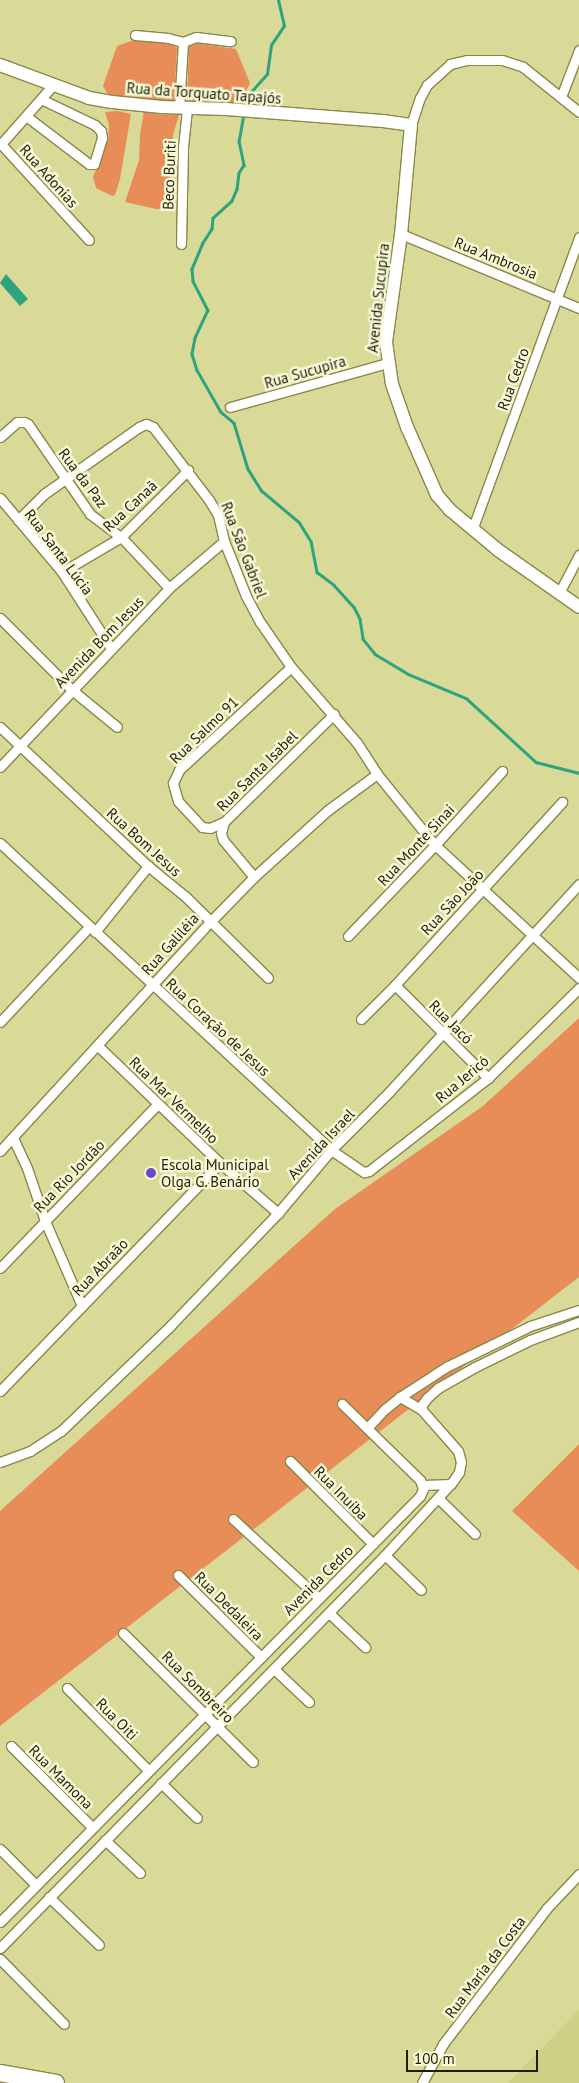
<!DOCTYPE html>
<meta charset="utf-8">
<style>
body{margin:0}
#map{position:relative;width:579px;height:2083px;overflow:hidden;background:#d9da97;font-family:"PT Sans",sans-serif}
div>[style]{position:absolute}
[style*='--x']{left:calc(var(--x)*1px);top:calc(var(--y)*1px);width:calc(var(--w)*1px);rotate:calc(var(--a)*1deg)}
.built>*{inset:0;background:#cfcf85}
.green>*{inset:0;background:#e88c58}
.water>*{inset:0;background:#2da380}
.stream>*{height:2.5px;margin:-1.25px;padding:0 1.25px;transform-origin:1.25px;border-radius:1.25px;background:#2da380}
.roads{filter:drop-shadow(1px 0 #888848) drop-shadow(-1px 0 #888848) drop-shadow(0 1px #888848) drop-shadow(0 -1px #888848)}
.street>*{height:9px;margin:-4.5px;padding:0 4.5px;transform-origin:4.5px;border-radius:4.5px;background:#fff}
.secondary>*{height:12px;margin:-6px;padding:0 6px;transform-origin:6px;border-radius:6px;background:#fff}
.highway>*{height:16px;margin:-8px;padding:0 8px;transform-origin:8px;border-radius:8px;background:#fff}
.dots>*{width:14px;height:14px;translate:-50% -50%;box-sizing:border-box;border:2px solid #f7f8d7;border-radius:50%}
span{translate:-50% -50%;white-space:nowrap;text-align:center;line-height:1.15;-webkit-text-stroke:5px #f7f8d7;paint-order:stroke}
.street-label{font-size:15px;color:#1e1e04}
.poi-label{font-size:15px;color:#1e1e04}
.left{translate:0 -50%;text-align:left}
.scale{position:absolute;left:406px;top:2050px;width:132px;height:22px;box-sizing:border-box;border:2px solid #1e1e04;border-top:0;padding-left:6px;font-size:15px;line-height:18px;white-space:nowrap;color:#1e1e04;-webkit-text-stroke:4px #f7f8d7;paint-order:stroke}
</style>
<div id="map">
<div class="built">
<i style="clip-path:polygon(579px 2010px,579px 2083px,508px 2083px)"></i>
</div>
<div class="green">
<i style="clip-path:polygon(150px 39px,169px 42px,177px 48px,174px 103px,137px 98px,126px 99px,108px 95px,103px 86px,117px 46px,134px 40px)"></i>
<i style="clip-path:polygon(195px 43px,236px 49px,250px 83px,239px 105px,187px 102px,189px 45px)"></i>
<i style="clip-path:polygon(118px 111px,131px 114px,120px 179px,115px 195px,112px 196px,96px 188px,93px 177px,108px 140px,109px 125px,105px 112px)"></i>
<i style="clip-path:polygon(144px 111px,156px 114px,179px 115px,173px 135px,170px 208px,156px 209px,125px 202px,139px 160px,140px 134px)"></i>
<i style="clip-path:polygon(579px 1018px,579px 1277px,0 1726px,0 1511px,335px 1209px,483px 1106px)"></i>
<i style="clip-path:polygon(579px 1444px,579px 1571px,512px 1511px)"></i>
</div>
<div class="water">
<i style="clip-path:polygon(6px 274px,28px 299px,20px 306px,0 283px)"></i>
</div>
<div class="stream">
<i style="--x:246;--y:107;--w:13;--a:-77"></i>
<i style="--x:249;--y:94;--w:27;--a:-48"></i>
<i style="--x:267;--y:74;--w:29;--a:-82"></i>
<i style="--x:271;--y:45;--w:23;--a:-56"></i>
<i style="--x:284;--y:26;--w:27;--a:-103"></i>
<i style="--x:244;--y:114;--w:27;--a:100"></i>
<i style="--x:239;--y:141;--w:25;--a:78"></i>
<i style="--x:244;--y:165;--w:9;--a:122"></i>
<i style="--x:239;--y:173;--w:16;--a:97"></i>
<i style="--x:237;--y:189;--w:13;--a:113"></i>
<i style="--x:232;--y:201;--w:25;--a:138"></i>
<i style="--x:213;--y:218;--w:11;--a:95"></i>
<i style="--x:212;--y:229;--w:17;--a:123"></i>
<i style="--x:203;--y:243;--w:28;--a:113"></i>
<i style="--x:192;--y:269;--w:12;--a:85"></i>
<i style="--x:193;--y:281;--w:33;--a:63"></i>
<i style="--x:208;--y:310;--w:31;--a:115"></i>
<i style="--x:195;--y:338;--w:16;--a:101"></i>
<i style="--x:192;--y:354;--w:17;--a:73"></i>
<i style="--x:197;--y:370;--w:48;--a:60.3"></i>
<i style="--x:221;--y:412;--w:17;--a:40"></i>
<i style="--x:234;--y:423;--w:48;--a:73.1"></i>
<i style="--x:248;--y:469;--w:26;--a:58"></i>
<i style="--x:262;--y:491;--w:48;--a:40"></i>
<i style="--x:299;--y:522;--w:22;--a:58"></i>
<i style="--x:311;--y:541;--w:32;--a:79"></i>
<i style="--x:317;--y:572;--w:21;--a:37"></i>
<i style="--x:334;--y:585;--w:30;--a:48"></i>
<i style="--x:354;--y:607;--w:13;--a:63"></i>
<i style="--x:360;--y:619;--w:20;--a:81"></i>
<i style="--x:363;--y:639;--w:19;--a:51"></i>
<i style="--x:375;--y:654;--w:39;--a:31"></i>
<i style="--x:408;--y:674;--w:63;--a:22.5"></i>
<i style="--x:466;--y:698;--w:95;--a:42.4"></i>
<i style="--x:536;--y:762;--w:44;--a:14.3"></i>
</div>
<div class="roads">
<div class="street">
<i style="--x:135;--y:35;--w:33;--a:5"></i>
<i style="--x:168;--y:38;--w:16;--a:15"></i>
<i style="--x:183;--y:42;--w:14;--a:-21"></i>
<i style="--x:196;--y:37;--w:35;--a:7"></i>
<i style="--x:53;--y:85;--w:79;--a:131.4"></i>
<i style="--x:1;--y:144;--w:130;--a:47.5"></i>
<i style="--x:561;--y:97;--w:50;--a:-69"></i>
<i style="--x:179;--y:108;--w:66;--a:-86.5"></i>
<i style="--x:26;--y:116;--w:79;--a:37.3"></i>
<i style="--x:89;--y:164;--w:5;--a:0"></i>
<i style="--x:94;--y:164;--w:27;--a:-73"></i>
<i style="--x:102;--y:138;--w:7;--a:-98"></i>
<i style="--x:101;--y:131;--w:8;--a:-135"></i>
<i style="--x:95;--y:125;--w:60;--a:-154.3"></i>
<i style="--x:411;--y:125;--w:28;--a:-72"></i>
<i style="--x:420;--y:98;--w:15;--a:-62"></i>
<i style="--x:427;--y:85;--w:31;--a:-42"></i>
<i style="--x:450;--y:64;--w:17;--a:-13"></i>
<i style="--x:467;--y:60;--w:35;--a:0"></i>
<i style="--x:502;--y:60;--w:22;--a:18"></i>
<i style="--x:523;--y:67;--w:72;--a:38.8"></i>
<i style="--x:401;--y:234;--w:193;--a:22.6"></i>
<i style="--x:181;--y:244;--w:97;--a:-88.8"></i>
<i style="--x:183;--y:147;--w:39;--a:-84"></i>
<i style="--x:230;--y:407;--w:164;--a:-15.6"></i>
<i style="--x:0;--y:437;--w:23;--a:-41"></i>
<i style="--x:17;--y:422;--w:7;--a:0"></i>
<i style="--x:24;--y:422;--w:4;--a:27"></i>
<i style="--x:28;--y:424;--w:109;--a:55.4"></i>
<i style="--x:90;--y:514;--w:39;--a:37"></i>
<i style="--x:121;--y:537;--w:70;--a:46.7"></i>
<i style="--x:0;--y:498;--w:97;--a:50"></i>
<i style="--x:62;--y:572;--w:90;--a:57.2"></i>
<i style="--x:18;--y:520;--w:37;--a:-45"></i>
<i style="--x:44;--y:494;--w:116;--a:-35.2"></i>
<i style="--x:139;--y:427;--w:8;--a:-23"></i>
<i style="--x:146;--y:424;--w:8;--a:23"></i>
<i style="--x:153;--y:427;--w:92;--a:52.5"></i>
<i style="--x:209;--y:500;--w:17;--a:59"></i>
<i style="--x:218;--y:515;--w:27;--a:77"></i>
<i style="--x:224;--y:541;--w:59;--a:68.2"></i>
<i style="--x:246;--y:596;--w:30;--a:62"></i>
<i style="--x:260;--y:622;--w:55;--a:55.4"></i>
<i style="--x:291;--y:667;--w:101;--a:49"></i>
<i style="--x:357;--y:743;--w:37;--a:57"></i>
<i style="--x:377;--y:774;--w:92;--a:50.8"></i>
<i style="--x:435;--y:845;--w:196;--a:42.7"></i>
<i style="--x:472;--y:530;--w:312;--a:-69.9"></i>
<i style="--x:62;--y:572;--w:69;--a:-30.7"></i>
<i style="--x:121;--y:537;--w:95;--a:-45"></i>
<i style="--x:559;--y:593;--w:43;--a:-62.2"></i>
<i style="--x:0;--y:618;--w:102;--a:45"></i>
<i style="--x:72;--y:690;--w:58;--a:39.4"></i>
<i style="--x:0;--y:727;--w:203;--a:43.2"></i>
<i style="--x:148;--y:866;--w:49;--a:39.2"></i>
<i style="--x:186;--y:897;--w:115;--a:44.6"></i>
<i style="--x:0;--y:767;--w:246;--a:-46.6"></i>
<i style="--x:169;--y:588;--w:72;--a:-40.5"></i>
<i style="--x:224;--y:822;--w:15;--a:157"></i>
<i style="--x:210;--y:828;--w:8;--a:-173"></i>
<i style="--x:202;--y:827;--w:35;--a:-133"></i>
<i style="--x:178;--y:801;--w:19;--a:-106"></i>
<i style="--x:173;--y:783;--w:14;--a:-65"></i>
<i style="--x:179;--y:770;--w:152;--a:-42.6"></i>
<i style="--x:0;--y:843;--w:451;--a:42.8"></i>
<i style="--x:331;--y:1150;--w:40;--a:34"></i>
<i style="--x:364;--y:1172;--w:5;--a:-11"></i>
<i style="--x:369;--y:1171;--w:151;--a:-38"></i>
<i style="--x:488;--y:1078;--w:128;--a:-44.7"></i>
<i style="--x:254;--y:877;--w:48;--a:-130"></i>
<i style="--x:223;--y:840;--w:7;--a:-106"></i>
<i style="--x:221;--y:833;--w:11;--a:-75"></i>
<i style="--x:224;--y:822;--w:154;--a:-44.5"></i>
<i style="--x:95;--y:932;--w:85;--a:-51.2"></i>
<i style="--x:348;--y:936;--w:126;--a:-46.3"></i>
<i style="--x:435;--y:845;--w:100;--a:-47.8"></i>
<i style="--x:395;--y:985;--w:132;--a:45"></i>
<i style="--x:361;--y:1019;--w:48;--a:-45"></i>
<i style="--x:395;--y:985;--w:248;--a:-47.6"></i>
<i style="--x:0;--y:1022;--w:130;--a:-46.9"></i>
<i style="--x:98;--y:1046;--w:169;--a:43.8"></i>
<i style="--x:220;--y:1163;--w:77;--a:40.8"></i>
<i style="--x:13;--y:1138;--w:33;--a:65"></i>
<i style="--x:27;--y:1168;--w:56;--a:71.2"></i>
<i style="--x:45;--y:1221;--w:93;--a:66.5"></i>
<i style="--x:0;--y:1151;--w:312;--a:-47.5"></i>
<i style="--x:211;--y:921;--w:62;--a:-45.7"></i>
<i style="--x:254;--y:877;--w:100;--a:-42.2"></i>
<i style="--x:328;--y:810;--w:61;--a:-36.3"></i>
<i style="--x:0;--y:1268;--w:228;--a:-46.1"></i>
<i style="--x:0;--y:1391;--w:317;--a:-46"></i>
<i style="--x:422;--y:1410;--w:4;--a:-104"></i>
<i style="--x:421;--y:1406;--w:10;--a:-53"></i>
<i style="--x:427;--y:1398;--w:15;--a:-42"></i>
<i style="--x:438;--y:1388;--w:43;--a:-29.6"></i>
<i style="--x:475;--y:1367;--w:61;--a:-26.1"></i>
<i style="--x:530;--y:1340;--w:52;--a:-20.2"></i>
<i style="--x:368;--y:1427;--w:25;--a:-47"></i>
<i style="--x:385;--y:1409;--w:19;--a:-39"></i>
<i style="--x:400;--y:1397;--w:55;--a:-33.1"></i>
<i style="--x:446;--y:1367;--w:93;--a:-26"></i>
<i style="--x:530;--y:1326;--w:52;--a:-18.1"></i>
<i style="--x:290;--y:1461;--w:117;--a:45"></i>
<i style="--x:0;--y:1462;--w:32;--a:-20"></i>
<i style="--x:30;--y:1451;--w:37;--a:-33"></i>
<i style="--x:61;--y:1431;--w:153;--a:-43.9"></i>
<i style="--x:171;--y:1325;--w:155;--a:-46.3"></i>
<i style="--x:278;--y:1213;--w:82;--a:-49.9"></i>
<i style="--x:331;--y:1150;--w:83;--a:-45"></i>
<i style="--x:390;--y:1091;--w:280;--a:-47.6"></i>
<i style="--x:423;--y:1485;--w:28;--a:-2"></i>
<i style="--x:439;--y:1499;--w:50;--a:44.2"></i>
<i style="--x:233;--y:1519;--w:117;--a:42.6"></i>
<i style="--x:385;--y:1555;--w:50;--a:44.2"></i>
<i style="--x:178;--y:1575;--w:117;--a:44.7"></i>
<i style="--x:329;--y:1613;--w:50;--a:43.4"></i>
<i style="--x:123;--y:1633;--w:183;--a:44.8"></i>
<i style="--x:274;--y:1669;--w:48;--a:43.3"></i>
<i style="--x:67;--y:1688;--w:115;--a:45.4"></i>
<i style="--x:11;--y:1746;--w:115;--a:45"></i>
<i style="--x:161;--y:1783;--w:50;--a:44.2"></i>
<i style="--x:105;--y:1840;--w:48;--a:43.3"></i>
<i style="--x:0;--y:1849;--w:51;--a:45"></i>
<i style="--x:49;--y:1897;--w:69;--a:43.8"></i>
<i style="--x:0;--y:1922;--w:598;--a:-45.41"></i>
<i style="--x:420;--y:1496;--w:8;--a:-67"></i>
<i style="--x:423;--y:1489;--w:9;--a:-108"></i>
<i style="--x:420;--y:1480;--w:109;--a:-135.7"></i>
<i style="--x:0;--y:1948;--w:550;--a:-45.59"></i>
<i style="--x:385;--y:1555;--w:100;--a:-47.4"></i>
<i style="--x:453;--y:1481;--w:11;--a:-56"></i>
<i style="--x:459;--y:1472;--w:10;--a:-79"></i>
<i style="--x:461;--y:1462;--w:11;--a:-105"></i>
<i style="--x:458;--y:1451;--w:55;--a:-131.3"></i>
<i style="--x:422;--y:1410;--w:26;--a:-149"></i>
<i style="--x:0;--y:1959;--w:91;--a:45.4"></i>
<i style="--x:422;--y:2083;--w:44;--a:-61.7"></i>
<i style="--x:443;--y:2044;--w:171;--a:-52.6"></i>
<i style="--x:547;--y:1908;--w:47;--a:-46.7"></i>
</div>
<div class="secondary">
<i style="--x:0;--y:65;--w:95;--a:20.3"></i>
<i style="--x:89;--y:98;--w:23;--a:10"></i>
<i style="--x:112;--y:102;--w:50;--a:5.7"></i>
<i style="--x:162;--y:107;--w:64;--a:1.8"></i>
<i style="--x:226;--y:109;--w:157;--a:4.4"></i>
<i style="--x:383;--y:121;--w:28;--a:8"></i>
<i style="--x:411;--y:125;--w:109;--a:95.2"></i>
<i style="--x:401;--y:234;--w:109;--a:97.9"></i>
<i style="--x:386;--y:342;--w:42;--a:81.9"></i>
<i style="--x:392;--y:384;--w:46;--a:70.8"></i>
<i style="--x:407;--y:427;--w:74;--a:66.2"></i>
<i style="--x:437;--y:495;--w:20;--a:49"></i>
<i style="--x:450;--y:510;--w:62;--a:39.8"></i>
<i style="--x:498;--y:550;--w:99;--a:35.1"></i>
</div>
<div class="highway">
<i style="--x:0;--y:2073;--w:57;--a:10.1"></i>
</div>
</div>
<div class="dots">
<i style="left:151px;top:1173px;background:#694dc6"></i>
</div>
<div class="street-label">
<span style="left:204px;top:93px;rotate:4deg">Rua da Torquato Tapajós</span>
<span style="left:169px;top:175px;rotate:-88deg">Beco Buriti</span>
<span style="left:49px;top:176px;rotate:48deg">Rua Adonias</span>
<span style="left:496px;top:258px;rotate:22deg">Rua Ambrosia</span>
<span style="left:378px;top:298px;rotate:-84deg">Avenida Sucupira</span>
<span style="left:305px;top:372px;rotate:-16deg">Rua Sucupira</span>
<span style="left:513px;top:379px;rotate:-70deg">Rua Cedro</span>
<span style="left:83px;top:478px;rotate:53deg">Rua da Paz</span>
<span style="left:130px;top:506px;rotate:-43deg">Rua Canaã</span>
<span style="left:244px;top:550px;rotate:69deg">Rua São Gabriel</span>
<span style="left:59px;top:552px;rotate:53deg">Rua Santa Lúcia</span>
<span style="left:99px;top:642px;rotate:-46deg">Avenida Bom Jesus</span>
<span style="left:204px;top:730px;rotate:-44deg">Rua Salmo 91</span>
<span style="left:257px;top:771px;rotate:-45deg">Rua Santa Isabel</span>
<span style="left:144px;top:842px;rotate:42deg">Rua Bom Jesus</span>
<span style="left:416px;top:845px;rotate:-47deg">Rua Monte Sinai</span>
<span style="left:452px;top:902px;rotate:-47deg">Rua São João</span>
<span style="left:170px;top:944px;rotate:-48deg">Rua Galiléia</span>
<span style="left:451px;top:1022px;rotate:45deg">Rua Jacó</span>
<span style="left:218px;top:1027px;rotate:43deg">Rua Coração de Jesus</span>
<span style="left:462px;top:1079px;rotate:-40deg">Rua Jericó</span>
<span style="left:174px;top:1100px;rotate:44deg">Rua Mar Vermelho</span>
<span style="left:321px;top:1144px;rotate:-47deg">Avenida Israel</span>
<span style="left:69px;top:1176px;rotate:-46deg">Rua Rio Jordão</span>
<span style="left:100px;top:1267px;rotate:-46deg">Rua Abraão</span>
<span style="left:341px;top:1493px;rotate:45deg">Rua Inuíba</span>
<span style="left:318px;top:1580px;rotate:-45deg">Avenida Cedro</span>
<span style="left:229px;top:1606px;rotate:45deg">Rua Dedaleira</span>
<span style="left:198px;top:1687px;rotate:45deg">Rua Sombreiro</span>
<span style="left:117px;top:1719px;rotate:45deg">Rua Oiti</span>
<span style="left:61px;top:1777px;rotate:45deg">Rua Mamona</span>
<span style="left:485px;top:1967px;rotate:-53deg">Rua Maria da Costa</span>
</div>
<div class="poi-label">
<span class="left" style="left:161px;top:1173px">Escola Municipal<br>Olga G. Benário</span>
</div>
<div class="scale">100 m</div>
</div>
